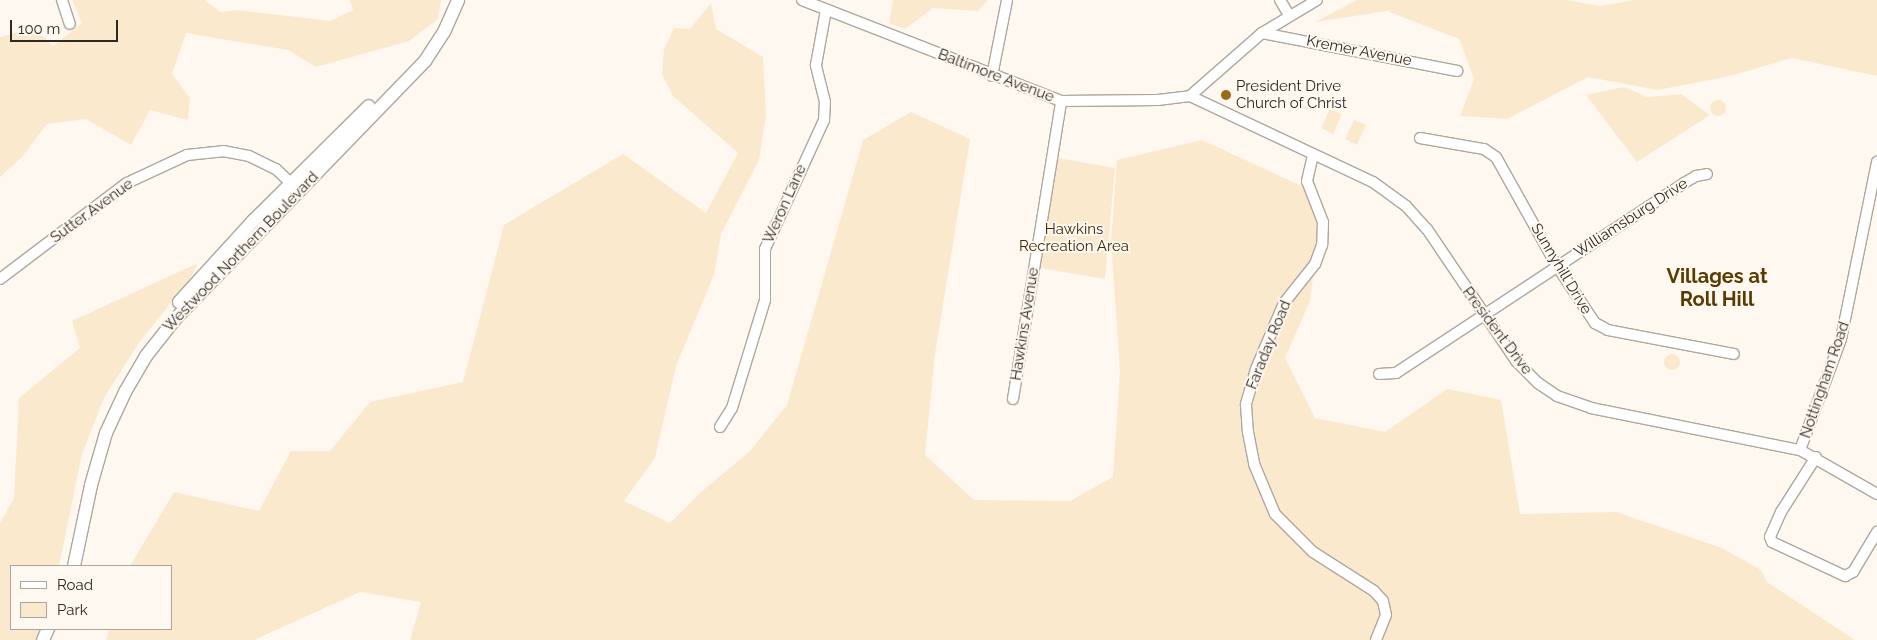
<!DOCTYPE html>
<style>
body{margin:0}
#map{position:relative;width:1877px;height:640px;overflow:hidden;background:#fef8f0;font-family:Raleway,sans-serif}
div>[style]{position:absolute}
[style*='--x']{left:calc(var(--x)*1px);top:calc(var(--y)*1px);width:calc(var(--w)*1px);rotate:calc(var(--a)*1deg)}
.green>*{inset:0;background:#fbe9ce}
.round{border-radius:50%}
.roads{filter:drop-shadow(1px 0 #aea79d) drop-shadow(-1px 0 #aea79d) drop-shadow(0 1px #aea79d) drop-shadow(0 -1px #aea79d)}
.minor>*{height:10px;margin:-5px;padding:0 5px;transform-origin:5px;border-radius:5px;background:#fff}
.major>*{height:12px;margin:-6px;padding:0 6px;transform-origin:6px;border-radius:6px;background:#fff}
.dots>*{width:14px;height:14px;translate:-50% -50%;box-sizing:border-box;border:2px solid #fef8f0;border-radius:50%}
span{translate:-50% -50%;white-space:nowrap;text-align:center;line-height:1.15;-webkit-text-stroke:4px #fef8f0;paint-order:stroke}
.street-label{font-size:15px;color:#2d2a26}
.poi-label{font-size:15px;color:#2d2a26}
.left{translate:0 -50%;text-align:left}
.park-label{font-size:15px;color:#3e2b0a}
.district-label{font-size:20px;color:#583b00;font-weight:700}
.legend{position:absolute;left:10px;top:565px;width:162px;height:65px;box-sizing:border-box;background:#fef8f0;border:1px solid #aaa69f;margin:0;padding:6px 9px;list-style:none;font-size:15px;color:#2d2a26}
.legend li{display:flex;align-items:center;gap:10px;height:25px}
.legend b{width:25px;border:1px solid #aaa69f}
.scale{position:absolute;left:10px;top:20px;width:108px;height:22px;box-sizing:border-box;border:2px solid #2d2a26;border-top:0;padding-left:6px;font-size:15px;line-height:18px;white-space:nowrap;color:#2d2a26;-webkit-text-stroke:4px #fef8f0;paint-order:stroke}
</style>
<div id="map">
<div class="green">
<i style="clip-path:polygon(72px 0,205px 0,220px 12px,237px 10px,330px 21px,353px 10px,350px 0,441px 0,438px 19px,409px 41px,316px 67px,288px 50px,186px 33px,172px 74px,190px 98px,188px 120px,150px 110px,131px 145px,86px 119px,47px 124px,22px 157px,0 177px,0 37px,34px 28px,53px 46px,82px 23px)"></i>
<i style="clip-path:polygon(893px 0,988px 0,978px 11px,933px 8px,905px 29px,889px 23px)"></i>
<i style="clip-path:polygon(1357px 0,1567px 0,1600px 6px,1634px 0,1877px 0,1877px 76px,1792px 58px,1730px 76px,1658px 90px,1588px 77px,1507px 119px,1460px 116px,1474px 79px,1459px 39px,1387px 11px,1315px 22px)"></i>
<i style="clip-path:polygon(711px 3px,716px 29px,763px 57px,766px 115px,759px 160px,721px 234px,714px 275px,676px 366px,655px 458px,624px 501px,670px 523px,701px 492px,749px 452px,787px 405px,863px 140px,911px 112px,970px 139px,935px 354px,925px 455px,974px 500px,1070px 501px,1113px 477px,1120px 371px,1111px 240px,1117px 160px,1202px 140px,1308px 189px,1321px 214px,1310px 301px,1285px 358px,1315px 418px,1385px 432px,1447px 389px,1501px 400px,1520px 514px,1616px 512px,1722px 548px,1761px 570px,1767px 582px,1855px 640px,410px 640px,421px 602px,360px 592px,254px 640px,106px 640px,109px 629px,171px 629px,171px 566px,130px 566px,174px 492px,259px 511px,291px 451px,330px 451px,370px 402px,463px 382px,504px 225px,623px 154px,706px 213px,738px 153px,673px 96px,662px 74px,664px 49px,674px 28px,690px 29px)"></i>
<i style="clip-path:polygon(1624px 87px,1647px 97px,1681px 94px,1710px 115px,1637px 162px,1586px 95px)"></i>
<i class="round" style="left:1710px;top:100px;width:16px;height:16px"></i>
<i style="clip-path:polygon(1330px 109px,1342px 114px,1333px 134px,1321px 128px)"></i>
<i style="clip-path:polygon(1354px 120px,1366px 125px,1357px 145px,1345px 139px)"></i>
<i style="clip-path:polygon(1052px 157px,1115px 168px,1105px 279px,1034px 267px)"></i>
<i style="clip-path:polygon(198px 263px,189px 281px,140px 341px,104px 398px,82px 454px,59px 566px,11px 566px,11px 629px,39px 629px,35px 640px,0 640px,0 523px,14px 498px,19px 398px,80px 348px,72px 321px)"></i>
<i class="round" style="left:1664px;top:354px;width:16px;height:16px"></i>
</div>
<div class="roads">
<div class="minor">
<i style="--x:62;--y:0;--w:25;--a:72"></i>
<i style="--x:802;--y:0;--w:278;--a:21.3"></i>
<i style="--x:1061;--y:101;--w:97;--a:-0.6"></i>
<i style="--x:1158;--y:100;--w:32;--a:-7"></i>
<i style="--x:1190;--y:96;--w:96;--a:-41.2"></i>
<i style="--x:1262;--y:33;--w:64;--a:-31"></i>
<i style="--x:1280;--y:0;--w:17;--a:59"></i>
<i style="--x:1262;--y:33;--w:199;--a:11"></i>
<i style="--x:992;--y:76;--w:77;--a:-78.8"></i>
<i style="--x:1190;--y:96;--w:202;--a:25.2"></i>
<i style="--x:1373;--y:182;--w:41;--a:36"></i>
<i style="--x:1406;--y:206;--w:31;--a:48"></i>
<i style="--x:1427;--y:229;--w:159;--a:56"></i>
<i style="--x:1516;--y:361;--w:31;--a:45"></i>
<i style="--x:1538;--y:383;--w:23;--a:34"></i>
<i style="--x:1557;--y:396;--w:36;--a:19"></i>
<i style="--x:1591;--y:408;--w:213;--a:11.4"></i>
<i style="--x:1800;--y:450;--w:89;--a:29.7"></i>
<i style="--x:1420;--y:138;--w:65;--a:9.8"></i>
<i style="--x:1484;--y:149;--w:14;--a:34"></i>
<i style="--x:1496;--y:157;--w:125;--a:60.8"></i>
<i style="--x:1557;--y:266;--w:69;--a:56.3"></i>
<i style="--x:1595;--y:323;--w:15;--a:28"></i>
<i style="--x:1608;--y:330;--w:128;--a:10.8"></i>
<i style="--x:1313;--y:155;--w:27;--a:103"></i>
<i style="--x:1307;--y:181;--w:44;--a:68.7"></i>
<i style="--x:1323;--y:222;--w:23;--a:92"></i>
<i style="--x:1322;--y:245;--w:20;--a:110"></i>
<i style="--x:1315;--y:264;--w:50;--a:128.5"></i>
<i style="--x:1284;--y:303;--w:72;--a:113"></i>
<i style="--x:1256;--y:369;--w:37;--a:106"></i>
<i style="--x:1246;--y:405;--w:27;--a:86"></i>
<i style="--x:1248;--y:432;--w:33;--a:79"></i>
<i style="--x:1254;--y:464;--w:54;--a:67.2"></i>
<i style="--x:1275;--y:514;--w:54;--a:45"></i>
<i style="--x:1313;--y:552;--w:72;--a:32.6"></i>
<i style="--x:1374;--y:591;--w:13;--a:48"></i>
<i style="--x:1383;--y:601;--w:14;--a:78"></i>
<i style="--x:1386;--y:615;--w:27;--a:112"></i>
<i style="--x:0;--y:279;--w:159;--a:-37.1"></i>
<i style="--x:127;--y:183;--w:66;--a:-25"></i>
<i style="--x:187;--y:155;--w:36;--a:-6"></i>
<i style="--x:223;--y:151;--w:26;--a:11"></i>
<i style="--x:249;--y:156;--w:30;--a:26"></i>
<i style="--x:276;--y:169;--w:28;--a:44"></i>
<i style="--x:1379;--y:374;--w:17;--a:-3"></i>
<i style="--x:1396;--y:373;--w:345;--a:-33.4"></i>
<i style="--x:1684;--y:183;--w:14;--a:-30"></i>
<i style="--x:1696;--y:176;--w:11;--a:-10"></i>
<i style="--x:1013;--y:399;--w:302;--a:-80.8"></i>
<i style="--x:720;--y:427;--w:22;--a:-58"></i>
<i style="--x:732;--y:408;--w:113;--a:-73"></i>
<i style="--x:765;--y:300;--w:51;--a:-90"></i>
<i style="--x:765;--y:249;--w:142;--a:-65.4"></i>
<i style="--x:824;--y:120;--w:18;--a:-87"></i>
<i style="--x:825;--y:102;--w:38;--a:-104"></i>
<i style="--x:816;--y:65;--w:56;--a:-79.7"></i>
<i style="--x:1800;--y:450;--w:118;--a:-69.7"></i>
<i style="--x:1841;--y:339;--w:181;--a:-78.5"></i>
<i style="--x:1816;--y:457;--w:65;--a:122.5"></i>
<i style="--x:1781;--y:512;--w:27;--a:114"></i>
<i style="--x:1770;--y:537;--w:5;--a:68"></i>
<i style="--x:1772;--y:542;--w:81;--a:25"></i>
<i style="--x:1845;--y:576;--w:9;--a:-27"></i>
<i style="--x:1853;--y:572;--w:47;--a:-59"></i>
</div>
<div class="major">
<i style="--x:179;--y:302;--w:110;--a:-47.6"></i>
<i style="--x:253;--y:221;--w:163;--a:-44.8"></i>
<i style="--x:74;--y:566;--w:83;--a:-78.1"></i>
<i style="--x:91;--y:485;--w:54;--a:-73.9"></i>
<i style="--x:106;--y:433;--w:45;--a:-65.1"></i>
<i style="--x:125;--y:392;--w:42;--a:-59.7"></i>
<i style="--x:146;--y:356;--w:48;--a:-51.7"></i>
<i style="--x:176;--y:318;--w:358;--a:-45.9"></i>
<i style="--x:425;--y:61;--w:35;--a:-57"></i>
<i style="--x:444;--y:32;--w:35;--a:-66"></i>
<i style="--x:43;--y:640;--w:12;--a:-66"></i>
</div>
</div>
<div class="dots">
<i style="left:1226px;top:95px;background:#986c1a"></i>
</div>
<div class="street-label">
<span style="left:1359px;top:51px;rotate:11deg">Kremer Avenue</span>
<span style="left:996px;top:76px;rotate:21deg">Baltimore Avenue</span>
<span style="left:785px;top:204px;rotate:-66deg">Weron Lane</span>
<span style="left:92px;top:211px;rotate:-36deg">Sutter Avenue</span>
<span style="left:1631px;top:218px;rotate:-33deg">Williamsburg Drive</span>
<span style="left:241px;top:252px;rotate:-46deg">Westwood Northern Boulevard</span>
<span style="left:1561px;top:269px;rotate:59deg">Sunnyhill Drive</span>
<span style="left:1025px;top:324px;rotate:-81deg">Hawkins Avenue</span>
<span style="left:1497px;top:331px;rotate:53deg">President Drive</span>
<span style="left:1269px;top:345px;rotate:-68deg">Faraday Road</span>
<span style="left:1825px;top:380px;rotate:-71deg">Nottingham Road</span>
</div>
<div class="poi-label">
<span class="left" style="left:1236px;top:95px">President Drive<br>Church of Christ</span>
</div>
<div class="park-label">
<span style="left:1074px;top:238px">Hawkins<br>Recreation Area</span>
</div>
<div class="district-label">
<span style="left:1717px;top:288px">Villages at<br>Roll Hill</span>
</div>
<ul class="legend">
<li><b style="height:6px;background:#fff"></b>Road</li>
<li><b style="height:14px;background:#fbe9ce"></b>Park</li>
</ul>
<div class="scale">100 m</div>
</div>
